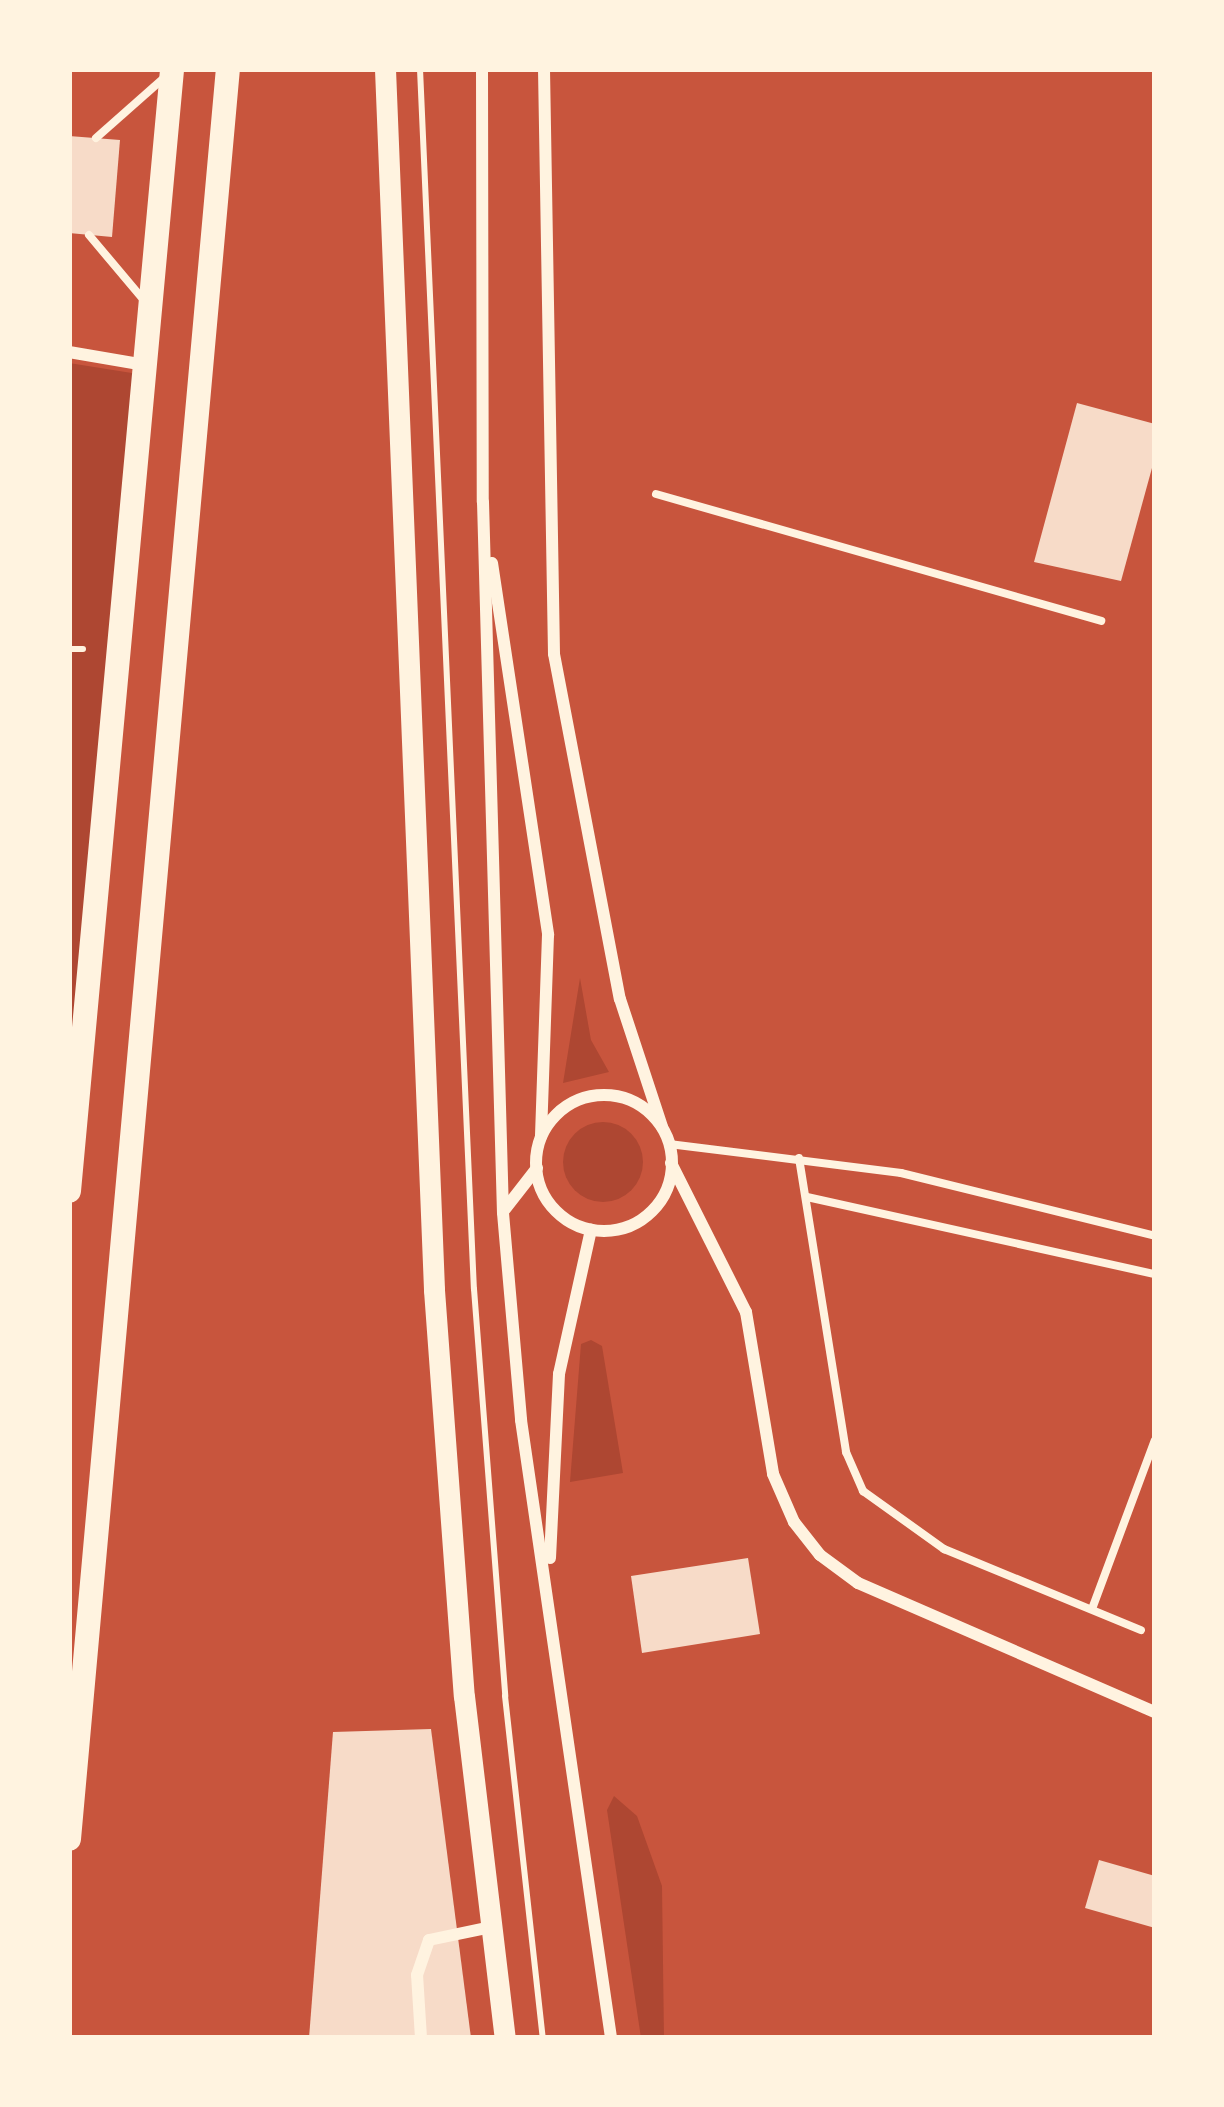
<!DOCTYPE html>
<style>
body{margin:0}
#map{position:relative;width:1224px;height:2107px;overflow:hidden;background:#c8553d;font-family:"Open Sans",sans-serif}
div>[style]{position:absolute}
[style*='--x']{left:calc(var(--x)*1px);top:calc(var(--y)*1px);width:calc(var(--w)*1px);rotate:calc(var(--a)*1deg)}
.green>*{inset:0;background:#ae4732}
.round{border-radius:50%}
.building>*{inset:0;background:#f7dbc8}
.path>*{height:6px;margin:-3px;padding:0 3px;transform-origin:3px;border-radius:3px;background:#fff3e0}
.service>*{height:8px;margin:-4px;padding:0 4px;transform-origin:4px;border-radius:4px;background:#fff3e0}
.minor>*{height:12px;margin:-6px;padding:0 6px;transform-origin:6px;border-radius:6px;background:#fff3e0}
.minor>.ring{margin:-6px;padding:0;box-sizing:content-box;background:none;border:12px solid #fff3e0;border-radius:50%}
.secondary>*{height:21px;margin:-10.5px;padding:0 10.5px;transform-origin:10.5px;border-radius:10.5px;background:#fff3e0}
.primary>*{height:24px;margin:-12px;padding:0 12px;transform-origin:12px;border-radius:12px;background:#fff3e0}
span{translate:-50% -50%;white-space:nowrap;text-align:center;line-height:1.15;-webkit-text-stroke:9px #fff3e0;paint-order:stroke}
.frame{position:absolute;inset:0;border:72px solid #fff3e0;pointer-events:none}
</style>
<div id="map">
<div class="green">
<i style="clip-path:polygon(69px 363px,138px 374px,69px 1137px)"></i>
<i style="clip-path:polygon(580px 978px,591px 1040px,609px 1072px,563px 1083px)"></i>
<i class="round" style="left:563px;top:1122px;width:80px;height:80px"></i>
<i style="clip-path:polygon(591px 1340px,602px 1346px,623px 1473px,570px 1482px,581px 1344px)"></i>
<i style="clip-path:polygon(614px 1796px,637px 1816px,662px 1886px,664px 2038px,641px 2038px,607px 1810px)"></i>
</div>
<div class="building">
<i style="clip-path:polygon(69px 136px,120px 140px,112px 237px,69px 233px)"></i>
<i style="clip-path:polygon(1077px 403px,1155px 424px,1155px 457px,1121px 581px,1034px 562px)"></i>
<i style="clip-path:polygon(748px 1558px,760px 1634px,642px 1653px,631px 1576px)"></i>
<i style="clip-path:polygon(431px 1729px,471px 2038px,309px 2038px,333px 1732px)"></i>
<i style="clip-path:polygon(1099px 1860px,1155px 1876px,1155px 1928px,1085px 1908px)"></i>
</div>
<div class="path">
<i style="--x:420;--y:69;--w:1221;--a:87.47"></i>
<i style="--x:474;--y:1289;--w:408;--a:85.6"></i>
<i style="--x:505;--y:1696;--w:344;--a:83.7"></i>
<i style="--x:69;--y:649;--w:14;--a:0"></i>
</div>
<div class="service">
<i style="--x:96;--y:138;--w:94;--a:-41.5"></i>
<i style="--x:89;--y:235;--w:82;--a:49.9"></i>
<i style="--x:656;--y:494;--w:463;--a:15.9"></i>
<i style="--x:669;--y:1144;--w:234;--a:7.1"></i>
<i style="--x:901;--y:1173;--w:262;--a:13.9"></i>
<i style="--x:799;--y:1158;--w:298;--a:80.9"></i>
<i style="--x:846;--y:1452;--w:43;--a:66.4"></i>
<i style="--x:863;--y:1491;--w:100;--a:35.6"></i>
<i style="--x:944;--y:1549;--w:213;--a:22.4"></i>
<i style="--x:807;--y:1197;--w:356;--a:12.5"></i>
<i style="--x:1092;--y:1609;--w:180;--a:-69.6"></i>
</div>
<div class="minor">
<i style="--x:482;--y:69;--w:433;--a:89.9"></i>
<i style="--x:483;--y:502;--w:711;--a:88.39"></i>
<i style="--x:503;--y:1213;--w:208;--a:85"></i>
<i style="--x:521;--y:1420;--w:625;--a:81.71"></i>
<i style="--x:544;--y:69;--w:585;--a:89.02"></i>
<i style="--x:554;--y:654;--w:351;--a:79.2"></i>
<i style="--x:620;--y:999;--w:135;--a:71.8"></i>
<i style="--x:69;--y:352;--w:77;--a:9.7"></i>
<i style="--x:492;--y:563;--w:376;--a:81.4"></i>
<i style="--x:548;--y:935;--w:202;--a:92"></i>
<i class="ring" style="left:536px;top:1095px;width:124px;height:124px"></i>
<i style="--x:671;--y:1163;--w:167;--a:63.3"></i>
<i style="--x:746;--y:1312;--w:164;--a:80.5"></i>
<i style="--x:773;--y:1474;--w:52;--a:66.4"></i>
<i style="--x:794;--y:1522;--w:42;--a:51.8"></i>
<i style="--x:820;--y:1555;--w:47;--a:36.4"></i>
<i style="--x:858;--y:1583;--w:324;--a:23.5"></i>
<i style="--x:505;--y:1209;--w:52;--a:-52"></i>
<i style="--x:550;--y:1558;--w:184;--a:-87.2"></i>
<i style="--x:559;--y:1374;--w:148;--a:-77.5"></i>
<i style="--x:421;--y:2038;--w:63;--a:-93.6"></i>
<i style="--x:417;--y:1975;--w:37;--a:-71"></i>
<i style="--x:429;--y:1940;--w:63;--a:-11.8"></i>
</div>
<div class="secondary">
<i style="--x:385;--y:69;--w:1222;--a:87.7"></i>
<i style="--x:434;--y:1290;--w:407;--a:85.8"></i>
<i style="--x:464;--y:1696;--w:344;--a:83.2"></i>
</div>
<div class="primary">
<i style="--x:69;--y:1191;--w:1127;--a:-84.75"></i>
<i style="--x:69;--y:1839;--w:1777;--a:-84.87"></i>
</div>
<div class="frame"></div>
</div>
